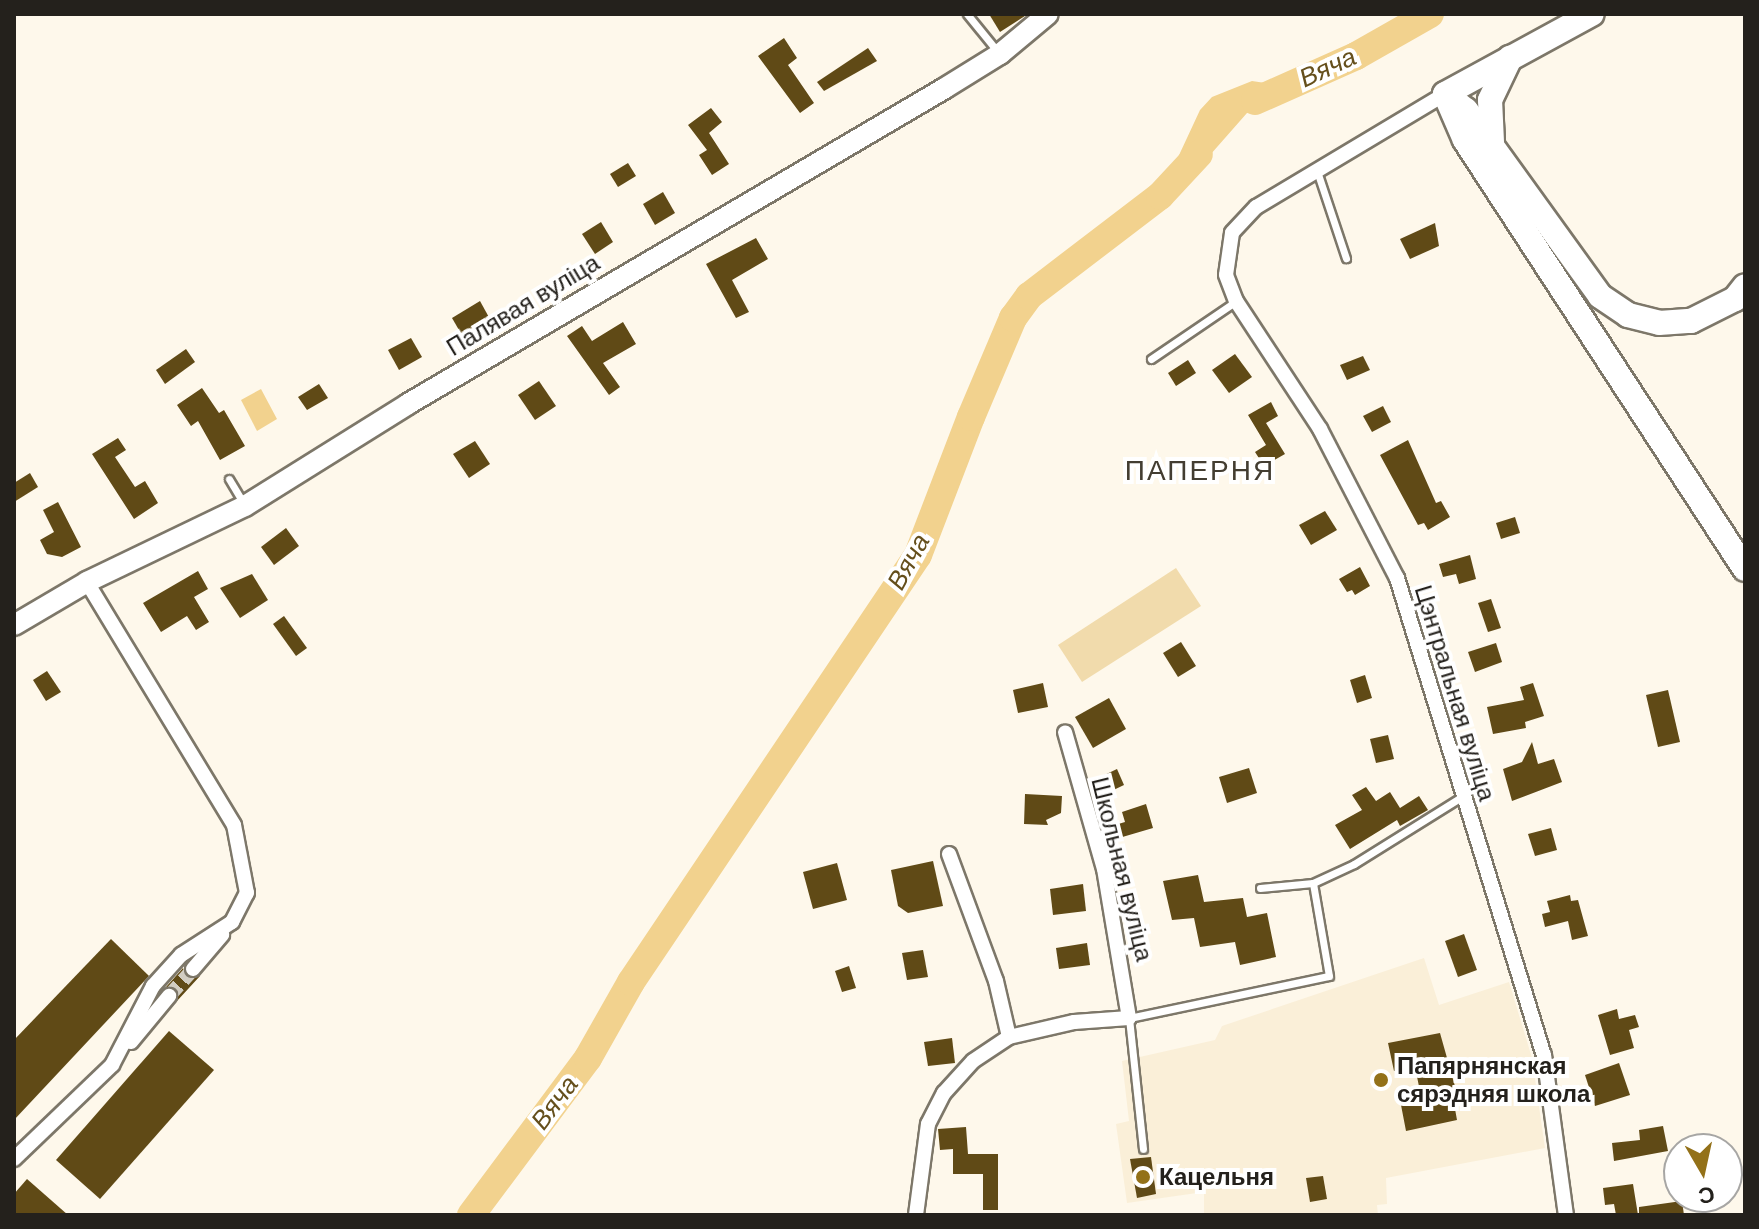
<!DOCTYPE html>
<meta charset="utf-8">
<style>
body{margin:0}
#map{position:relative;width:1759px;height:1229px;overflow:hidden;background:#fef8eb;font-family:Arial,sans-serif}
div>[style]{position:absolute}
[style*='--x']{left:calc(var(--x)*1px);top:calc(var(--y)*1px);width:calc(var(--w)*1px);rotate:calc(var(--a)*1deg)}
.built>*{inset:0;background:#faefd8}
.green>*{inset:0;background:#f1dbac}
.water>*{inset:0;background:#f2d28e}
.stream>*{height:5px;margin:-2.5px;padding:0 2.5px;transform-origin:2.5px;border-radius:2.5px;background:#f2d28e}
.river>*{height:28px;margin:-14px;padding:0 14px;transform-origin:14px;border-radius:14px;background:#f2d28e}
.building>*{inset:0;background:#604a16}
.minor-tunnel>*{height:14px;margin-top:-7px;transform-origin:0;background:repeating-linear-gradient(90deg,#d2cdc2 0 14px,transparent 0 21px)}
.roads{filter:drop-shadow(2px 0 #7d7769) drop-shadow(-2px 0 #7d7769) drop-shadow(0 2px #7d7769) drop-shadow(0 -2px #7d7769)}
.service>*{height:7px;margin:-3.5px;padding:0 3.5px;transform-origin:3.5px;border-radius:3.5px;background:#fff}
.minor>*{height:14px;margin:-7px;padding:0 7px;transform-origin:7px;border-radius:7px;background:#fff}
.secondary>*{height:20px;margin:-10px;padding:0 10px;transform-origin:10px;border-radius:10px;background:#fff}
.trunk>*{height:24px;margin:-12px;padding:0 12px;transform-origin:12px;border-radius:12px;background:#fff}
.dots>*{width:22px;height:22px;translate:-50% -50%;box-sizing:border-box;border:4px solid #fff;border-radius:50%}
span{translate:-50% -50%;white-space:nowrap;text-align:center;line-height:1.15;-webkit-text-stroke:8px #fff;paint-order:stroke}
.street-label{font-size:24px;color:#24211c}
.poi-label{font-size:24px;color:#24211c;font-weight:700}
.left{translate:0 -50%;text-align:left}
.water-label{font-size:26px;color:#654f1c;font-style:italic}
.quarter-label{font-size:28px;color:#433d31;letter-spacing:2px}
.frame{position:absolute;inset:0;border:16px solid #24211c;pointer-events:none}
.north{position:absolute;left:1663px;top:1133px;width:80px;height:80px;box-sizing:border-box;background:#fff;border:2px solid #a7a6a4;border-radius:50%;rotate:171deg;font-size:22px;font-weight:700;line-height:32px;text-align:center;color:#24211c}
.north::after{content:'';display:block;margin:auto;width:28px;height:36px;background:#937119;clip-path:polygon(50% 0,100% 100%,50% 72%,0 100%)}
</style>
<div id="map">
<div class="built">
<i style="clip-path:polygon(1424px 958px,1439px 1005px,1509px 982px,1532px 1058px,1545px 1148px,1386px 1178px,1387px 1204px,1377px 1205px,1378px 1215px,1204px 1215px,1204px 1192px,1127px 1203px,1116px 1124px,1129px 1121px,1122px 1061px,1215px 1040px,1222px 1026px)"></i>
</div>
<div class="green">
<i style="clip-path:polygon(1176px 568px,1201px 606px,1082px 682px,1058px 645px)"></i>
</div>
<div class="water">
<i style="clip-path:polygon(1252px 81px,1291px 87px,1247px 113px,1203px 163px,1160px 196px,1200px 110px,1212px 97px)"></i>
<i style="clip-path:polygon(261px 389px,277px 419px,257px 431px,241px 400px)"></i>
</div>
<div class="stream">
<i style="--x:1401;--y:14;--w:14;--a:69"></i>
</div>
<div class="river">
<i style="--x:1255;--y:101;--w:111;--a:-24"></i>
<i style="--x:1356;--y:56;--w:85;--a:-29.6"></i>
<i style="--x:471;--y:1215;--w:196;--a:-53.3"></i>
<i style="--x:588;--y:1058;--w:87;--a:-60.5"></i>
<i style="--x:631;--y:982;--w:514;--a:-56.09"></i>
<i style="--x:918;--y:555;--w:148;--a:-69"></i>
<i style="--x:971;--y:417;--w:108;--a:-67"></i>
<i style="--x:1013;--y:318;--w:27;--a:-54"></i>
<i style="--x:1029;--y:296;--w:165;--a:-37.4"></i>
<i style="--x:1160;--y:196;--w:57;--a:-47.1"></i>
</div>
<div class="building">
<i style="clip-path:polygon(989px 14px,1028px 14px,1000px 32px)"></i>
<i style="clip-path:polygon(784px 38px,797px 58px,788px 65px,814px 103px,800px 113px,758px 56px)"></i>
<i style="clip-path:polygon(868px 48px,877px 61px,824px 91px,817px 82px)"></i>
<i style="clip-path:polygon(711px 108px,722px 122px,709px 133px,729px 164px,712px 175px,699px 155px,707px 150px,688px 125px)"></i>
<i style="clip-path:polygon(628px 163px,636px 176px,618px 187px,610px 174px)"></i>
<i style="clip-path:polygon(663px 192px,675px 213px,655px 225px,643px 204px)"></i>
<i style="clip-path:polygon(601px 222px,613px 242px,595px 254px,582px 234px)"></i>
<i style="clip-path:polygon(1435px 223px,1439px 246px,1410px 259px,1400px 239px)"></i>
<i style="clip-path:polygon(756px 238px,768px 259px,732px 280px,749px 312px,736px 318px,706px 264px)"></i>
<i style="clip-path:polygon(480px 301px,491px 321px,463px 337px,452px 318px)"></i>
<i style="clip-path:polygon(623px 322px,636px 344px,603px 363px,620px 387px,609px 395px,567px 336px,582px 326px,592px 341px)"></i>
<i style="clip-path:polygon(411px 338px,422px 357px,399px 370px,388px 350px)"></i>
<i style="clip-path:polygon(186px 349px,195px 362px,165px 384px,156px 370px)"></i>
<i style="clip-path:polygon(1235px 354px,1252px 377px,1229px 393px,1212px 370px)"></i>
<i style="clip-path:polygon(1363px 356px,1370px 370px,1347px 380px,1340px 365px)"></i>
<i style="clip-path:polygon(1188px 360px,1196px 373px,1176px 386px,1168px 373px)"></i>
<i style="clip-path:polygon(539px 381px,556px 406px,535px 420px,518px 395px)"></i>
<i style="clip-path:polygon(319px 384px,328px 398px,307px 410px,298px 397px)"></i>
<i style="clip-path:polygon(202px 388px,219px 413px,224px 410px,245px 446px,220px 460px,198px 421px,191px 426px,177px 405px)"></i>
<i style="clip-path:polygon(1271px 402px,1278px 416px,1266px 423px,1285px 454px,1264px 466px,1255px 452px,1266px 445px,1248px 415px)"></i>
<i style="clip-path:polygon(1383px 406px,1391px 422px,1372px 432px,1363px 416px)"></i>
<i style="clip-path:polygon(118px 438px,126px 450px,115px 457px,135px 487px,145px 481px,158px 503px,134px 519px,92px 454px)"></i>
<i style="clip-path:polygon(1408px 440px,1436px 503px,1441px 501px,1450px 517px,1428px 530px,1424px 523px,1418px 525px,1380px 455px)"></i>
<i style="clip-path:polygon(475px 441px,490px 464px,469px 478px,453px 454px)"></i>
<i style="clip-path:polygon(30px 473px,38px 487px,14px 502px,14px 483px)"></i>
<i style="clip-path:polygon(58px 502px,81px 547px,62px 557px,47px 554px,40px 540px,54px 532px,43px 510px)"></i>
<i style="clip-path:polygon(1325px 511px,1337px 530px,1311px 545px,1299px 525px)"></i>
<i style="clip-path:polygon(1515px 517px,1520px 533px,1501px 539px,1496px 523px)"></i>
<i style="clip-path:polygon(286px 528px,299px 546px,274px 565px,261px 547px)"></i>
<i style="clip-path:polygon(1470px 555px,1476px 579px,1459px 584px,1456px 574px,1443px 577px,1439px 564px)"></i>
<i style="clip-path:polygon(1360px 567px,1370px 586px,1355px 595px,1352px 590px,1347px 592px,1339px 579px)"></i>
<i style="clip-path:polygon(198px 571px,208px 589px,194px 597px,209px 622px,196px 630px,187px 616px,161px 632px,143px 603px)"></i>
<i style="clip-path:polygon(252px 574px,268px 600px,240px 618px,220px 588px)"></i>
<i style="clip-path:polygon(1491px 599px,1501px 628px,1488px 632px,1478px 603px)"></i>
<i style="clip-path:polygon(284px 616px,307px 648px,296px 656px,273px 624px)"></i>
<i style="clip-path:polygon(1181px 642px,1196px 666px,1178px 677px,1163px 653px)"></i>
<i style="clip-path:polygon(1496px 643px,1502px 662px,1475px 672px,1468px 652px)"></i>
<i style="clip-path:polygon(47px 671px,61px 692px,46px 701px,33px 680px)"></i>
<i style="clip-path:polygon(1365px 675px,1372px 698px,1357px 703px,1350px 680px)"></i>
<i style="clip-path:polygon(1043px 683px,1048px 707px,1018px 713px,1013px 690px)"></i>
<i style="clip-path:polygon(1533px 683px,1544px 716px,1525px 722px,1526px 728px,1493px 734px,1487px 707px,1524px 700px,1520px 687px)"></i>
<i style="clip-path:polygon(1668px 690px,1680px 742px,1658px 747px,1646px 695px)"></i>
<i style="clip-path:polygon(1109px 698px,1126px 729px,1093px 748px,1075px 717px)"></i>
<i style="clip-path:polygon(1388px 735px,1394px 759px,1376px 763px,1370px 739px)"></i>
<i style="clip-path:polygon(1532px 742px,1538px 764px,1554px 759px,1562px 782px,1512px 801px,1503px 769px,1522px 762px)"></i>
<i style="clip-path:polygon(1249px 768px,1257px 793px,1227px 803px,1219px 777px)"></i>
<i style="clip-path:polygon(1117px 769px,1124px 785px,1103px 795px,1096px 779px)"></i>
<i style="clip-path:polygon(1366px 787px,1376px 801px,1390px 792px,1400px 808px,1419px 796px,1428px 810px,1400px 826px,1397px 820px,1350px 849px,1335px 825px,1362px 810px,1352px 795px)"></i>
<i style="clip-path:polygon(1025px 794px,1062px 796px,1061px 813px,1046px 820px,1048px 825px,1024px 824px)"></i>
<i style="clip-path:polygon(1146px 804px,1153px 828px,1119px 838px,1115px 825px,1125px 822px,1122px 812px)"></i>
<i style="clip-path:polygon(1551px 828px,1557px 850px,1535px 856px,1528px 834px)"></i>
<i style="clip-path:polygon(933px 861px,943px 906px,908px 913px,898px 906px,891px 870px)"></i>
<i style="clip-path:polygon(837px 863px,847px 900px,813px 909px,803px 872px)"></i>
<i style="clip-path:polygon(1198px 875px,1204px 902px,1243px 898px,1247px 917px,1267px 913px,1276px 957px,1240px 965px,1235px 942px,1200px 947px,1194px 918px,1172px 920px,1163px 881px)"></i>
<i style="clip-path:polygon(1083px 884px,1086px 911px,1053px 915px,1050px 889px)"></i>
<i style="clip-path:polygon(1570px 895px,1571px 901px,1578px 900px,1588px 936px,1572px 940px,1568px 921px,1545px 927px,1542px 914px,1550px 912px,1547px 901px)"></i>
<i style="clip-path:polygon(1464px 934px,1477px 970px,1458px 977px,1445px 941px)"></i>
<i style="clip-path:polygon(111px 939px,149px 976px,14px 1120px,14px 1040px)"></i>
<i style="clip-path:polygon(1087px 943px,1090px 965px,1059px 969px,1056px 948px)"></i>
<i style="clip-path:polygon(923px 950px,928px 977px,907px 980px,902px 953px)"></i>
<i style="clip-path:polygon(849px 966px,856px 988px,842px 992px,835px 971px)"></i>
<i style="clip-path:polygon(183px 968px,187px 977px,200px 976px,177px 1001px,176px 989px,166px 987px)"></i>
<i style="clip-path:polygon(1617px 1009px,1619px 1019px,1635px 1015px,1639px 1027px,1629px 1030px,1634px 1048px,1610px 1055px,1598px 1015px)"></i>
<i style="clip-path:polygon(169px 1031px,214px 1070px,100px 1199px,56px 1160px)"></i>
<i style="clip-path:polygon(1440px 1033px,1458px 1097px,1453px 1098px,1457px 1120px,1406px 1131px,1401px 1105px,1422px 1101px,1415px 1067px,1394px 1071px,1388px 1043px)"></i>
<i style="clip-path:polygon(952px 1038px,955px 1063px,928px 1066px,924px 1042px)"></i>
<i style="clip-path:polygon(1619px 1063px,1630px 1095px,1595px 1106px,1585px 1075px)"></i>
<i style="clip-path:polygon(1663px 1126px,1668px 1151px,1614px 1161px,1612px 1143px,1640px 1140px,1639px 1130px)"></i>
<i style="clip-path:polygon(966px 1127px,968px 1154px,998px 1154px,998px 1210px,983px 1210px,983px 1174px,953px 1174px,953px 1149px,940px 1150px,938px 1129px)"></i>
<i style="clip-path:polygon(1151px 1157px,1156px 1194px,1137px 1198px,1130px 1159px)"></i>
<i style="clip-path:polygon(1323px 1176px,1327px 1199px,1310px 1202px,1306px 1178px)"></i>
<i style="clip-path:polygon(27px 1179px,68px 1215px,14px 1215px,14px 1194px)"></i>
<i style="clip-path:polygon(1633px 1184px,1638px 1215px,1616px 1215px,1614px 1204px,1605px 1205px,1603px 1188px)"></i>
<i style="clip-path:polygon(1682px 1201px,1684px 1215px,1639px 1215px,1639px 1207px)"></i>
</div>
<div class="minor-tunnel">
<i style="--x:169;--y:996;--w:36;--a:-48"></i>
</div>
<div class="roads">
<div class="service">
<i style="--x:967;--y:14;--w:49;--a:50.8"></i>
<i style="--x:1317;--y:171;--w:92;--a:71.6"></i>
<i style="--x:1151;--y:359;--w:102;--a:-34.2"></i>
<i style="--x:229;--y:479;--w:29;--a:59"></i>
<i style="--x:1260;--y:888;--w:53;--a:-5.4"></i>
<i style="--x:1313;--y:883;--w:45;--a:-24.9"></i>
<i style="--x:1354;--y:864;--w:128;--a:-32"></i>
<i style="--x:1143;--y:1149;--w:132;--a:-96.1"></i>
<i style="--x:1129;--y:1018;--w:204;--a:-11.9"></i>
<i style="--x:1329;--y:976;--w:94;--a:-99.8"></i>
</div>
<div class="minor">
<i style="--x:1445;--y:94;--w:220;--a:149.1"></i>
<i style="--x:1256;--y:207;--w:35;--a:133"></i>
<i style="--x:1232;--y:233;--w:42;--a:98.1"></i>
<i style="--x:1226;--y:275;--w:28;--a:69"></i>
<i style="--x:1236;--y:301;--w:153;--a:56.7"></i>
<i style="--x:1320;--y:429;--w:168;--a:62.7"></i>
<i style="--x:1397;--y:578;--w:499;--a:72.9"></i>
<i style="--x:1544;--y:1055;--w:162;--a:82.2"></i>
<i style="--x:949;--y:854;--w:135;--a:69.7"></i>
<i style="--x:996;--y:981;--w:57;--a:76.9"></i>
<i style="--x:193;--y:969;--w:45;--a:-49.5"></i>
<i style="--x:131;--y:1042;--w:60;--a:-50.4"></i>
<i style="--x:14;--y:1159;--w:136;--a:-43.8"></i>
<i style="--x:112;--y:1065;--w:89;--a:-62.6"></i>
<i style="--x:153;--y:986;--w:42;--a:-47.9"></i>
<i style="--x:181;--y:955;--w:61;--a:-32.9"></i>
<i style="--x:232;--y:922;--w:33;--a:-63"></i>
<i style="--x:247;--y:893;--w:69;--a:-100.8"></i>
<i style="--x:234;--y:825;--w:284;--a:-121.2"></i>
<i style="--x:916;--y:1215;--w:92;--a:-82.5"></i>
<i style="--x:928;--y:1124;--w:35;--a:-63"></i>
<i style="--x:944;--y:1093;--w:43;--a:-47.8"></i>
<i style="--x:973;--y:1061;--w:43;--a:-33.7"></i>
<i style="--x:1009;--y:1037;--w:67;--a:-13"></i>
<i style="--x:1074;--y:1022;--w:55;--a:-4.2"></i>
<i style="--x:1129;--y:1018;--w:151;--a:-99.5"></i>
<i style="--x:1104;--y:869;--w:142;--a:-105.9"></i>
</div>
<div class="secondary">
<i style="--x:14;--y:625;--w:85;--a:-30.5"></i>
<i style="--x:87;--y:582;--w:175;--a:-25.7"></i>
<i style="--x:245;--y:506;--w:192;--a:-32"></i>
<i style="--x:408;--y:404;--w:623;--a:-30.47"></i>
<i style="--x:945;--y:88;--w:65;--a:-31.7"></i>
<i style="--x:1000;--y:54;--w:62;--a:-39.8"></i>
</div>
<div class="trunk">
<i style="--x:1445;--y:94;--w:50;--a:66.5"></i>
<i style="--x:1465;--y:140;--w:512;--a:56.87"></i>
<i style="--x:1445;--y:94;--w:167;--a:-28.6"></i>
<i style="--x:1453;--y:100;--w:16;--a:38"></i>
<i style="--x:1466;--y:110;--w:229;--a:54.2"></i>
<i style="--x:1600;--y:296;--w:34;--a:34"></i>
<i style="--x:1628;--y:315;--w:32;--a:14"></i>
<i style="--x:1659;--y:323;--w:32;--a:-4"></i>
<i style="--x:1691;--y:321;--w:49;--a:-26.6"></i>
<i style="--x:1735;--y:299;--w:16;--a:-52"></i>
<i style="--x:1492;--y:142;--w:42;--a:-92.7"></i>
<i style="--x:1490;--y:100;--w:47;--a:-64.5"></i>
</div>
</div>
<div class="dots">
<i style="left:1381px;top:1080px;background:#937119"></i>
<i style="left:1143px;top:1177px;background:#937119"></i>
</div>
<div class="street-label">
<span style="left:523px;top:305px;rotate:-31deg">Палявая вуліца</span>
<span style="left:1455px;top:693px;rotate:73deg">Цэнтральная вуліца</span>
<span style="left:1122px;top:869px;rotate:76deg">Школьная вуліца</span>
</div>
<div class="poi-label">
<span class="left" style="left:1397px;top:1080px">Папярнянская<br>сярэдняя школа</span>
<span class="left" style="left:1159px;top:1177px">Кацельня</span>
</div>
<div class="water-label">
<span style="left:1328px;top:68px;rotate:-25deg">Вяча</span>
<span style="left:909px;top:562px;rotate:-61deg">Вяча</span>
<span style="left:555px;top:1103px;rotate:-53deg">Вяча</span>
</div>
<div class="quarter-label">
<span style="left:1200px;top:471px">ПАПЕРНЯ</span>
</div>
<div class="frame"></div>
<div class="north">С</div>
</div>
